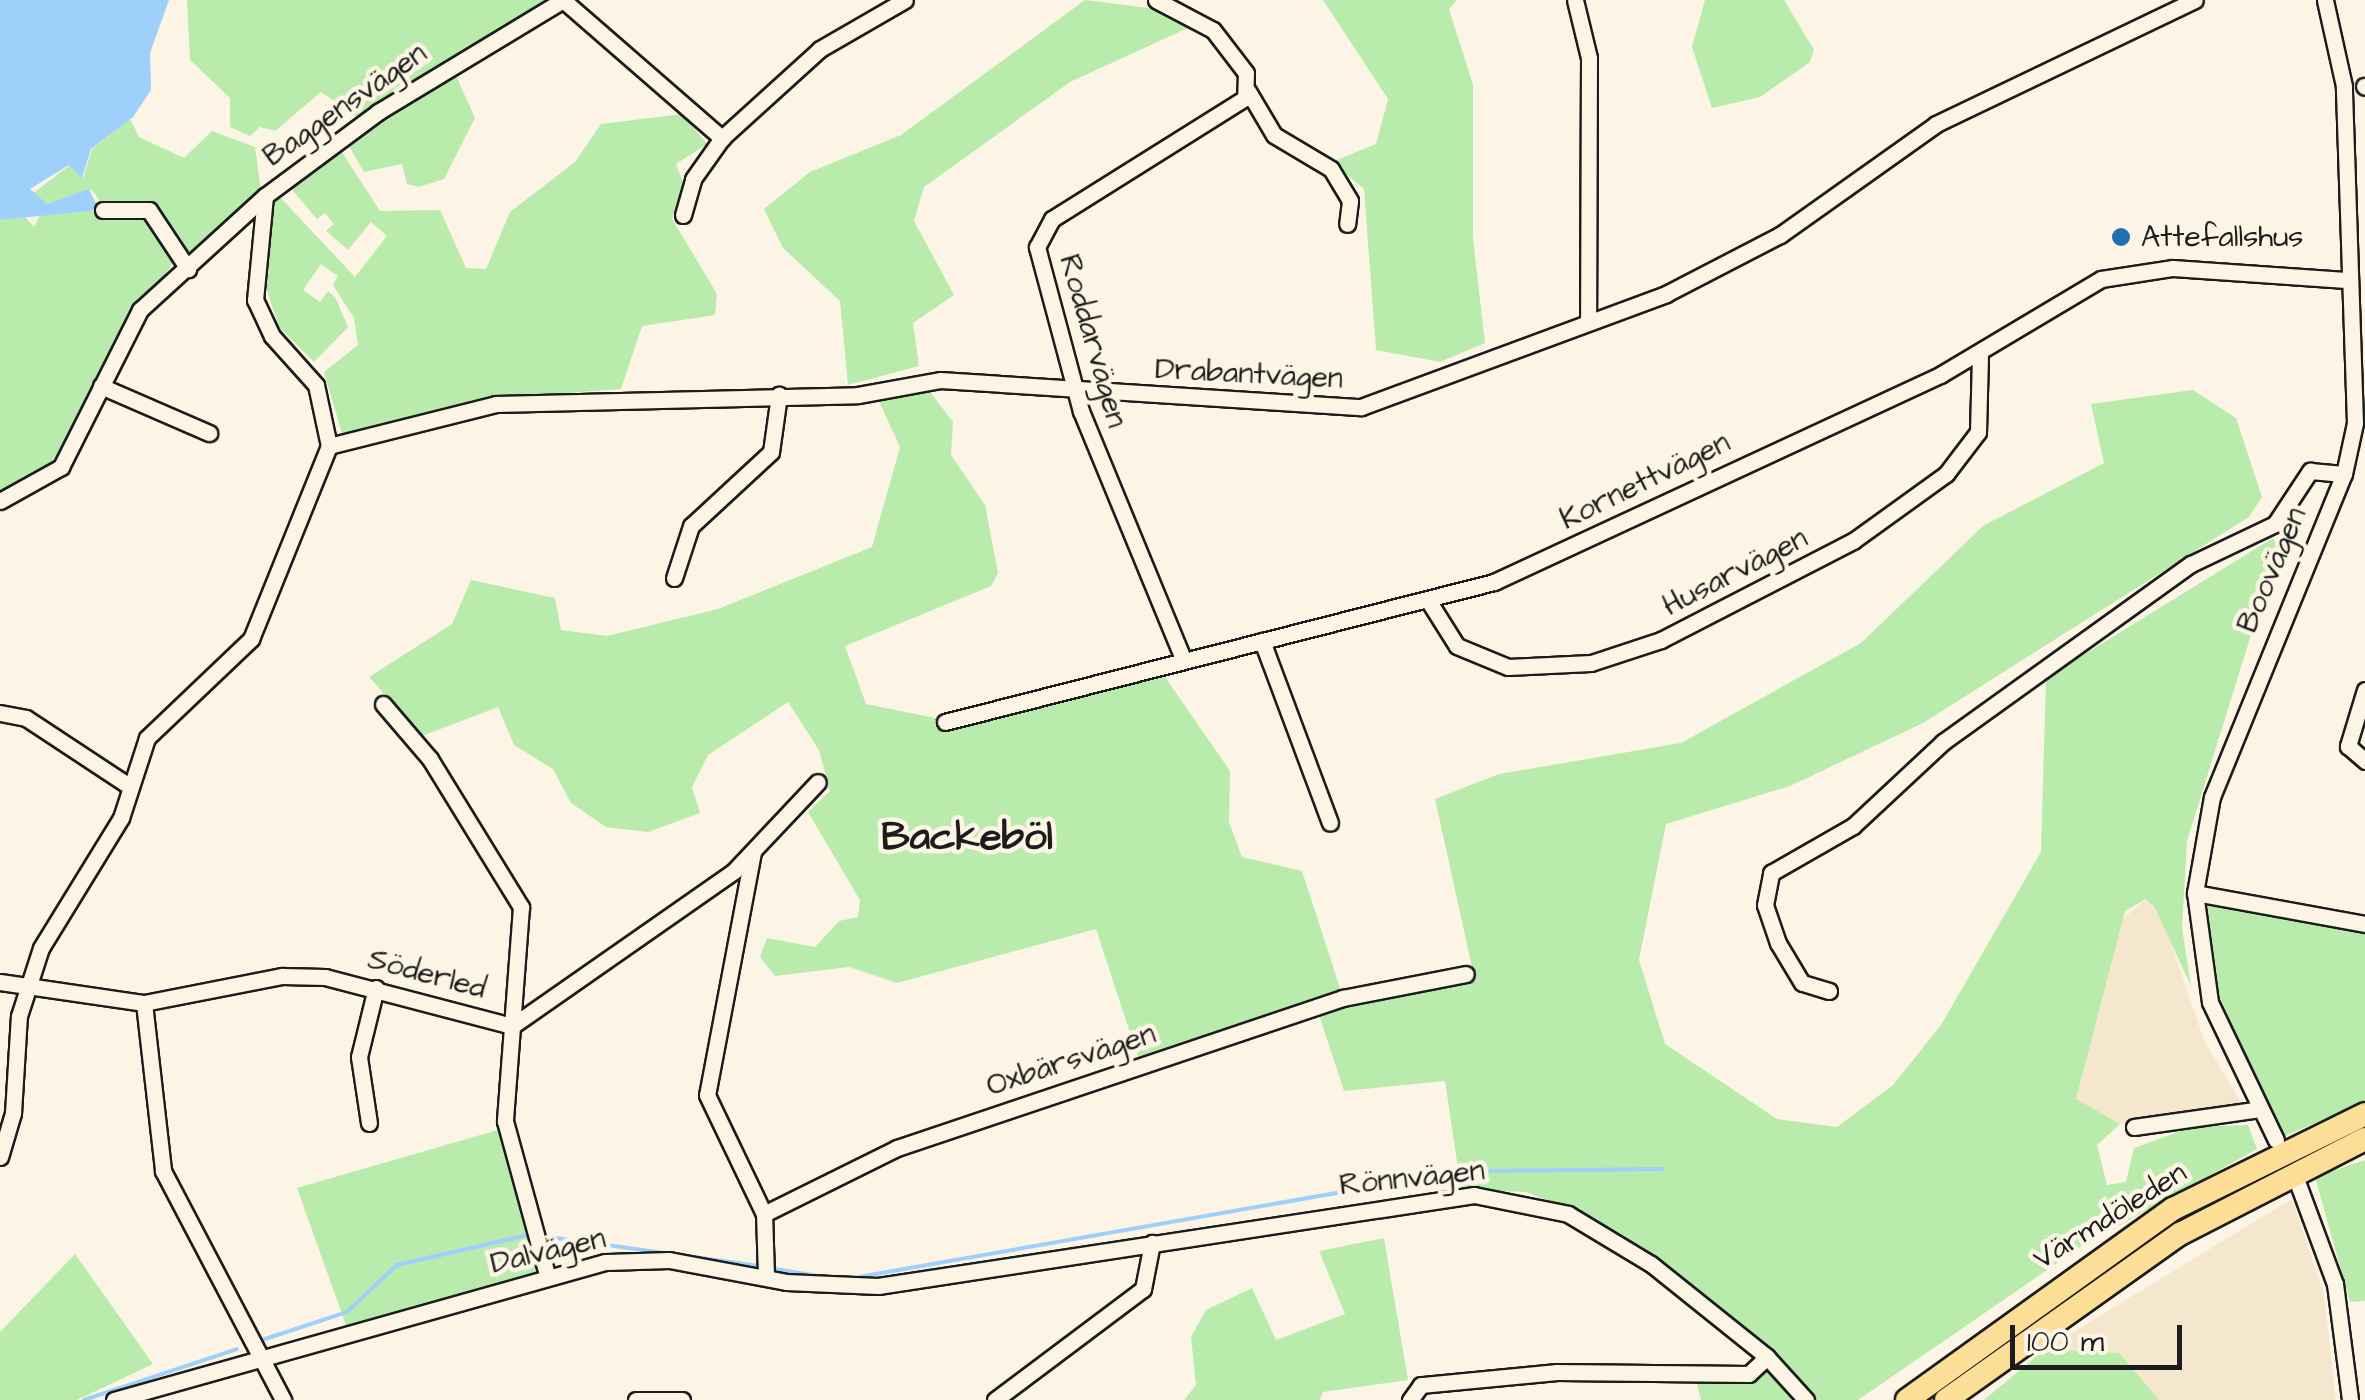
<!DOCTYPE html>
<meta charset="utf-8">
<style>
body{margin:0}
#map{position:relative;width:2365px;height:1400px;overflow:hidden;background:#fcf5e5;font-family:"Architects Daughter",sans-serif}
div>[style]{position:absolute}
[style*='--x']{left:calc(var(--x)*1px);top:calc(var(--y)*1px);width:calc(var(--w)*1px);rotate:calc(var(--a)*1deg)}
.built>*{inset:0;background:#f5e7ce}
.green>*{inset:0;background:#b9ebac}
.water>*{inset:0;background:#9fcffb}
.stream>*{height:4px;margin:-2px;padding:0 2px;transform-origin:2px;border-radius:2px;background:#9fcffb}
.roads{filter:drop-shadow(2px 0 #1c1c1c) drop-shadow(-2px 0 #1c1c1c) drop-shadow(0 2px #1c1c1c) drop-shadow(0 -2px #1c1c1c)}
.minor>*{height:15px;margin:-7.5px;padding:0 7.5px;transform-origin:7.5px;border-radius:7.5px;background:#fcf5e5}
.highway>*{height:22px;margin:-11px;padding:0 11px;transform-origin:11px;border-radius:11px;background:#fdde96}
.dots>*{width:28px;height:28px;translate:-50% -50%;box-sizing:border-box;border:5px solid #fcf5e5;border-radius:50%}
span{translate:-50% -50%;white-space:nowrap;text-align:center;line-height:1.15;-webkit-text-stroke:9px #fcf5e5;paint-order:stroke}
.street-label{font-size:30px;color:#1c1c1c}
.poi-label{font-size:30px;color:#1c1c1c}
.left{translate:0 -50%;text-align:left}
.district-label{font-size:40px;color:#1c1c1c;font-weight:700}
.scale{position:absolute;left:2010px;top:1325px;width:172px;height:45px;box-sizing:border-box;border:5px solid #1c1c1c;border-top:0;padding-left:12px;font-size:30px;line-height:35px;white-space:nowrap;color:#1c1c1c;-webkit-text-stroke:8px #fcf5e5;paint-order:stroke}
</style>
<div id="map">
<div class="built">
<i style="clip-path:polygon(2147px 899px,2163px 919px,2204px 1040px,2244px 1107px,2120px 1124px,2076px 1100px,2121px 920px)"></i>
<i style="clip-path:polygon(2292px 1199px,2324px 1294px,2336px 1400px,2159px 1400px,2119px 1353px,2045px 1349px)"></i>
</div>
<div class="green">
<i style="clip-path:polygon(187px 0,555px 0,360px 119px,321px 92px,275px 131px,260px 127px,250px 136px,230px 127px,230px 98px,190px 60px)"></i>
<i style="clip-path:polygon(1085px 0,1157px 9px,1188px 28px,1070px 82px,924px 187px,914px 221px,954px 295px,913px 323px,919px 366px,848px 385px,840px 301px,783px 248px,764px 209px,810px 172px,901px 135px)"></i>
<i style="clip-path:polygon(1323px 0,1457px 0,1449px 9px,1473px 85px,1473px 239px,1485px 343px,1440px 362px,1376px 350px,1364px 189px,1332px 162px,1376px 144px,1388px 99px)"></i>
<i style="clip-path:polygon(1705px 0,1784px 0,1814px 50px,1810px 62px,1760px 97px,1712px 108px,1692px 47px)"></i>
<i style="clip-path:polygon(453px 69px,475px 118px,444px 179px,419px 187px,407px 184px,402px 164px,364px 172px,346px 141px)"></i>
<i style="clip-path:polygon(682px 114px,707px 144px,676px 164px,684px 185px,672px 219px,717px 294px,715px 315px,642px 326px,621px 389px,472px 400px,344px 440px,324px 372px,358px 345px,354px 318px,333px 285px,338px 276px,321px 264px,303px 290px,320px 302px,328px 291px,335px 297px,348px 327px,314px 362px,279px 327px,262px 275px,276px 193px,355px 277px,387px 236px,371px 222px,348px 250px,326px 231px,334px 224px,325px 213px,317px 219px,287px 184px,338px 146px,380px 211px,440px 210px,466px 268px,486px 269px,510px 212px,575px 162px,601px 124px)"></i>
<i style="clip-path:polygon(130px 119px,139px 137px,184px 158px,212px 131px,255px 147px,261px 191px,187px 263px,150px 208px,105px 208px,91px 189px,47px 204px,32px 194px,70px 165px,83px 178px,92px 149px)"></i>
<i style="clip-path:polygon(43px 210px,147px 212px,175px 258px,53px 469px,0 497px,0 220px,25px 217px,34px 227px)"></i>
<i style="clip-path:polygon(2193px 390px,2236px 418px,2262px 497px,2249px 517px,1923px 723px,1790px 786px,1666px 824px,1639px 960px,1665px 1044px,1777px 1119px,1837px 1127px,1893px 1085px,1941px 1025px,2041px 852px,2046px 678px,2273px 538px,2278px 548px,2187px 841px,2182px 928px,2191px 986px,2155px 908px,2146px 899px,2125px 911px,2076px 1099px,2120px 1124px,2097px 1145px,2107px 1185px,2126px 1182px,2134px 1148px,2192px 1127px,2248px 1125px,2257px 1149px,2079px 1248px,1858px 1400px,1701px 1400px,1696px 1380px,1744px 1383px,1768px 1347px,1568px 1208px,1526px 1192px,1461px 1189px,1445px 1081px,1344px 1091px,1319px 1015px,1474px 976px,1435px 799px,1499px 774px,1681px 743px,1861px 643px,1983px 526px,2104px 463px,2091px 404px)"></i>
<i style="clip-path:polygon(930px 392px,953px 422px,951px 455px,985px 505px,998px 573px,991px 586px,845px 646px,866px 704px,965px 724px,1165px 677px,1230px 771px,1229px 822px,1242px 857px,1302px 871px,1341px 991px,1140px 1063px,1096px 929px,897px 983px,849px 967px,775px 976px,760px 957px,767px 938px,815px 947px,839px 921px,858px 917px,860px 900px,808px 812px,830px 791px,819px 750px,788px 702px,708px 755px,692px 787px,700px 813px,648px 832px,606px 827px,571px 803px,553px 769px,514px 745px,498px 707px,422px 736px,369px 677px,452px 624px,471px 580px,555px 598px,561px 630px,607px 636px,718px 609px,872px 547px,900px 447px,878px 399px)"></i>
<i style="clip-path:polygon(2207px 903px,2365px 932px,2365px 1101px,2281px 1138px,2213px 981px)"></i>
<i style="clip-path:polygon(501px 1129px,542px 1274px,347px 1328px,297px 1188px)"></i>
<i style="clip-path:polygon(2365px 1160px,2365px 1301px,2350px 1302px,2315px 1177px)"></i>
<i style="clip-path:polygon(1384px 1238px,1408px 1380px,1323px 1392px,1320px 1400px,1184px 1400px,1196px 1385px,1191px 1337px,1206px 1310px,1252px 1288px,1276px 1340px,1345px 1314px,1319px 1251px)"></i>
<i style="clip-path:polygon(75px 1254px,153px 1364px,77px 1400px,0 1400px,0 1332px)"></i>
<i style="clip-path:polygon(2045px 1349px,2119px 1353px,2159px 1400px,1984px 1400px)"></i>
</div>
<div class="water">
<i style="clip-path:polygon(0 0,169px 0,150px 53px,151px 90px,133px 117px,91px 149px,82px 178px,69px 165px,30px 189px,47px 204px,89px 189px,99px 210px,0 220px)"></i>
</div>
<div class="stream">
<i style="--x:541;--y:1236;--w:220;--a:7.8"></i>
<i style="--x:769;--y:1268;--w:50;--a:9.3"></i>
<i style="--x:853;--y:1278;--w:508;--a:-9.98"></i>
<i style="--x:1353;--y:1190;--w:139;--a:-7.8"></i>
<i style="--x:1491;--y:1171;--w:172;--a:-0.7"></i>
<i style="--x:259;--y:1341;--w:93;--a:-18.2"></i>
<i style="--x:347;--y:1312;--w:69;--a:-43.2"></i>
<i style="--x:397;--y:1265;--w:139;--a:-12.9"></i>
<i style="--x:84;--y:1400;--w:161;--a:-18.4"></i>
</div>
<div class="roads">
<div class="minor">
<i style="--x:563;--y:0;--w:211;--a:41"></i>
<i style="--x:1156;--y:0;--w:64;--a:27.8"></i>
<i style="--x:1213;--y:30;--w:54;--a:52.5"></i>
<i style="--x:1246;--y:73;--w:25;--a:92"></i>
<i style="--x:1245;--y:98;--w:228;--a:147.9"></i>
<i style="--x:1052;--y:219;--w:32;--a:118"></i>
<i style="--x:1037;--y:247;--w:170;--a:75"></i>
<i style="--x:1081;--y:411;--w:267;--a:67.6"></i>
<i style="--x:1575;--y:0;--w:60;--a:76.4"></i>
<i style="--x:1589;--y:58;--w:263;--a:90.2"></i>
<i style="--x:2364;--y:86;--w:1;--a:45"></i>
<i style="--x:1248;--y:91;--w:51;--a:59.4"></i>
<i style="--x:1274;--y:135;--w:66;--a:30.8"></i>
<i style="--x:1331;--y:169;--w:37;--a:59"></i>
<i style="--x:1350;--y:201;--w:23;--a:97"></i>
<i style="--x:103;--y:210;--w:46;--a:0"></i>
<i style="--x:149;--y:210;--w:71;--a:56.5"></i>
<i style="--x:683;--y:215;--w:37;--a:-74"></i>
<i style="--x:693;--y:179;--w:50;--a:-54.7"></i>
<i style="--x:722;--y:138;--w:132;--a:-42.2"></i>
<i style="--x:820;--y:49;--w:98;--a:-30"></i>
<i style="--x:101;--y:386;--w:118;--a:23.5"></i>
<i style="--x:329;--y:446;--w:172;--a:-14.1"></i>
<i style="--x:496;--y:404;--w:362;--a:-1.4"></i>
<i style="--x:858;--y:395;--w:83;--a:-10.4"></i>
<i style="--x:940;--y:380;--w:422;--a:3.7"></i>
<i style="--x:1361;--y:407;--w:325;--a:-20.3"></i>
<i style="--x:1666;--y:294;--w:128;--a:-27.4"></i>
<i style="--x:1780;--y:235;--w:191;--a:-35.4"></i>
<i style="--x:1936;--y:124;--w:287;--a:-25.6"></i>
<i style="--x:0;--y:501;--w:70;--a:-29.1"></i>
<i style="--x:61;--y:467;--w:176;--a:-63.3"></i>
<i style="--x:140;--y:310;--w:169;--a:-42.4"></i>
<i style="--x:674;--y:578;--w:55;--a:-71.9"></i>
<i style="--x:691;--y:526;--w:109;--a:-42.8"></i>
<i style="--x:771;--y:452;--w:58;--a:-82"></i>
<i style="--x:1428;--y:600;--w:54;--a:57.8"></i>
<i style="--x:1457;--y:646;--w:55;--a:22.4"></i>
<i style="--x:1508;--y:667;--w:83;--a:-2.8"></i>
<i style="--x:1591;--y:663;--w:74;--a:-18.2"></i>
<i style="--x:1661;--y:640;--w:216;--a:-27.3"></i>
<i style="--x:1853;--y:541;--w:115;--a:-35.8"></i>
<i style="--x:1946;--y:474;--w:53;--a:-52.7"></i>
<i style="--x:1978;--y:432;--w:77;--a:-88.5"></i>
<i style="--x:1262;--y:641;--w:194;--a:69.5"></i>
<i style="--x:2365;--y:690;--w:59;--a:106.9"></i>
<i style="--x:2348;--y:746;--w:23;--a:41"></i>
<i style="--x:383;--y:704;--w:72;--a:49.5"></i>
<i style="--x:430;--y:759;--w:174;--a:58.4"></i>
<i style="--x:521;--y:907;--w:215;--a:94.3"></i>
<i style="--x:505;--y:1121;--w:160;--a:74.7"></i>
<i style="--x:0;--y:713;--w:26;--a:11"></i>
<i style="--x:26;--y:718;--w:123;--a:33.4"></i>
<i style="--x:945;--y:722;--w:567;--a:-14.31"></i>
<i style="--x:1494;--y:582;--w:492;--a:-24.9"></i>
<i style="--x:1940;--y:375;--w:187;--a:-30.8"></i>
<i style="--x:2101;--y:279;--w:73;--a:-8.7"></i>
<i style="--x:2173;--y:268;--w:173;--a:4"></i>
<i style="--x:753;--y:852;--w:247;--a:100.7"></i>
<i style="--x:707;--y:1095;--w:132;--a:64.4"></i>
<i style="--x:2195;--y:893;--w:173;--a:10.3"></i>
<i style="--x:0;--y:982;--w:146;--a:8.3"></i>
<i style="--x:144;--y:1003;--w:141;--a:-11.1"></i>
<i style="--x:282;--y:976;--w:43;--a:1.3"></i>
<i style="--x:325;--y:977;--w:193;--a:14.7"></i>
<i style="--x:512;--y:1026;--w:271;--a:-34.9"></i>
<i style="--x:734;--y:871;--w:122;--a:-46.7"></i>
<i style="--x:1829;--y:991;--w:28;--a:-163"></i>
<i style="--x:1802;--y:983;--w:47;--a:-121"></i>
<i style="--x:1778;--y:943;--w:40;--a:-108.9"></i>
<i style="--x:1765;--y:905;--w:33;--a:-79"></i>
<i style="--x:1771;--y:873;--w:95;--a:-29.8"></i>
<i style="--x:1853;--y:826;--w:123;--a:-43"></i>
<i style="--x:1943;--y:742;--w:305;--a:-35.7"></i>
<i style="--x:2191;--y:564;--w:93;--a:-25.5"></i>
<i style="--x:2275;--y:524;--w:64;--a:-56.6"></i>
<i style="--x:2310;--y:471;--w:34;--a:5"></i>
<i style="--x:144;--y:1003;--w:169;--a:83.5"></i>
<i style="--x:163;--y:1171;--w:259;--a:62.3"></i>
<i style="--x:369;--y:1123;--w:67;--a:-98.6"></i>
<i style="--x:359;--y:1057;--w:71;--a:-76.2"></i>
<i style="--x:2134;--y:1127;--w:127;--a:-8.1"></i>
<i style="--x:2276;--y:1140;--w:153;--a:-115.6"></i>
<i style="--x:2210;--y:1002;--w:110;--a:-97.8"></i>
<i style="--x:2195;--y:893;--w:97;--a:-80"></i>
<i style="--x:2212;--y:797;--w:349;--a:-67.8"></i>
<i style="--x:2344;--y:474;--w:52;--a:-77.8"></i>
<i style="--x:2355;--y:423;--w:337;--a:-91.9"></i>
<i style="--x:2344;--y:86;--w:88;--a:-102.5"></i>
<i style="--x:0;--y:1157;--w:46;--a:-73.5"></i>
<i style="--x:13;--y:1113;--w:97;--a:-86.5"></i>
<i style="--x:19;--y:1016;--w:71;--a:-72.1"></i>
<i style="--x:41;--y:948;--w:153;--a:-58.4"></i>
<i style="--x:121;--y:818;--w:84;--a:-72"></i>
<i style="--x:147;--y:738;--w:144;--a:-43.6"></i>
<i style="--x:251;--y:639;--w:208;--a:-68"></i>
<i style="--x:329;--y:446;--w:62;--a:-102"></i>
<i style="--x:316;--y:385;--w:66;--a:-131.9"></i>
<i style="--x:272;--y:336;--w:40;--a:-115"></i>
<i style="--x:255;--y:300;--w:104;--a:-84.5"></i>
<i style="--x:265;--y:196;--w:141;--a:-36.6"></i>
<i style="--x:378;--y:112;--w:216;--a:-31.2"></i>
<i style="--x:2298;--y:1184;--w:107;--a:69.7"></i>
<i style="--x:2335;--y:1284;--w:117;--a:82.6"></i>
<i style="--x:766;--y:1276;--w:62;--a:-91.8"></i>
<i style="--x:764;--y:1214;--w:148;--a:-26.4"></i>
<i style="--x:897;--y:1148;--w:471;--a:-18.6"></i>
<i style="--x:1343;--y:998;--w:125;--a:-11"></i>
<i style="--x:1767;--y:1357;--w:58;--a:47.8"></i>
<i style="--x:114;--y:1400;--w:510;--a:-15.7"></i>
<i style="--x:605;--y:1262;--w:64;--a:-1.8"></i>
<i style="--x:669;--y:1260;--w:119;--a:10.6"></i>
<i style="--x:786;--y:1282;--w:92;--a:2.5"></i>
<i style="--x:878;--y:1286;--w:603;--a:-8.68"></i>
<i style="--x:1474;--y:1195;--w:96;--a:11.4"></i>
<i style="--x:1568;--y:1214;--w:97;--a:31.1"></i>
<i style="--x:1651;--y:1264;--w:149;--a:38.7"></i>
<i style="--x:1767;--y:1357;--w:25;--a:137"></i>
<i style="--x:1749;--y:1374;--w:192;--a:-179.4"></i>
<i style="--x:1557;--y:1372;--w:137;--a:174.5"></i>
<i style="--x:1421;--y:1385;--w:19;--a:126"></i>
<i style="--x:636;--y:1400;--w:46;--a:0"></i>
<i style="--x:995;--y:1400;--w:185;--a:-36.9"></i>
<i style="--x:1143;--y:1289;--w:47;--a:-78.9"></i>
</div>
<div class="highway">
<i style="--x:1907;--y:1400;--w:327;--a:-35.7"></i>
<i style="--x:2173;--y:1209;--w:214;--a:-26.3"></i>
<i style="--x:1946;--y:1400;--w:287;--a:-35.4"></i>
<i style="--x:2180;--y:1234;--w:208;--a:-27.2"></i>
</div>
</div>
<div class="dots">
<i style="left:2121px;top:237px;background:#1f6fb2"></i>
</div>
<div class="street-label">
<span style="left:345px;top:105px;rotate:-35deg">Baggensvägen</span>
<span style="left:1093px;top:341px;rotate:74deg">Roddarvägen</span>
<span style="left:1249px;top:374px;rotate:3deg">Drabantvägen</span>
<span style="left:1645px;top:481px;rotate:-26deg">Kornettvägen</span>
<span style="left:2272px;top:570px;rotate:-67deg">Boovägen</span>
<span style="left:1735px;top:572px;rotate:-27deg">Husarvägen</span>
<span style="left:427px;top:974px;rotate:15deg">Söderled</span>
<span style="left:1071px;top:1060px;rotate:-18deg">Oxbärsvägen</span>
<span style="left:1412px;top:1178px;rotate:-6deg">Rönnvägen</span>
<span style="left:2110px;top:1216px;rotate:-32deg">Värmdöleden</span>
<span style="left:548px;top:1251px;rotate:-13deg">Dalvägen</span>
</div>
<div class="poi-label">
<span class="left" style="left:2141px;top:237px">Attefallshus</span>
</div>
<div class="district-label">
<span style="left:967px;top:838px">Backeböl</span>
</div>
<div class="scale">100 m</div>
</div>
